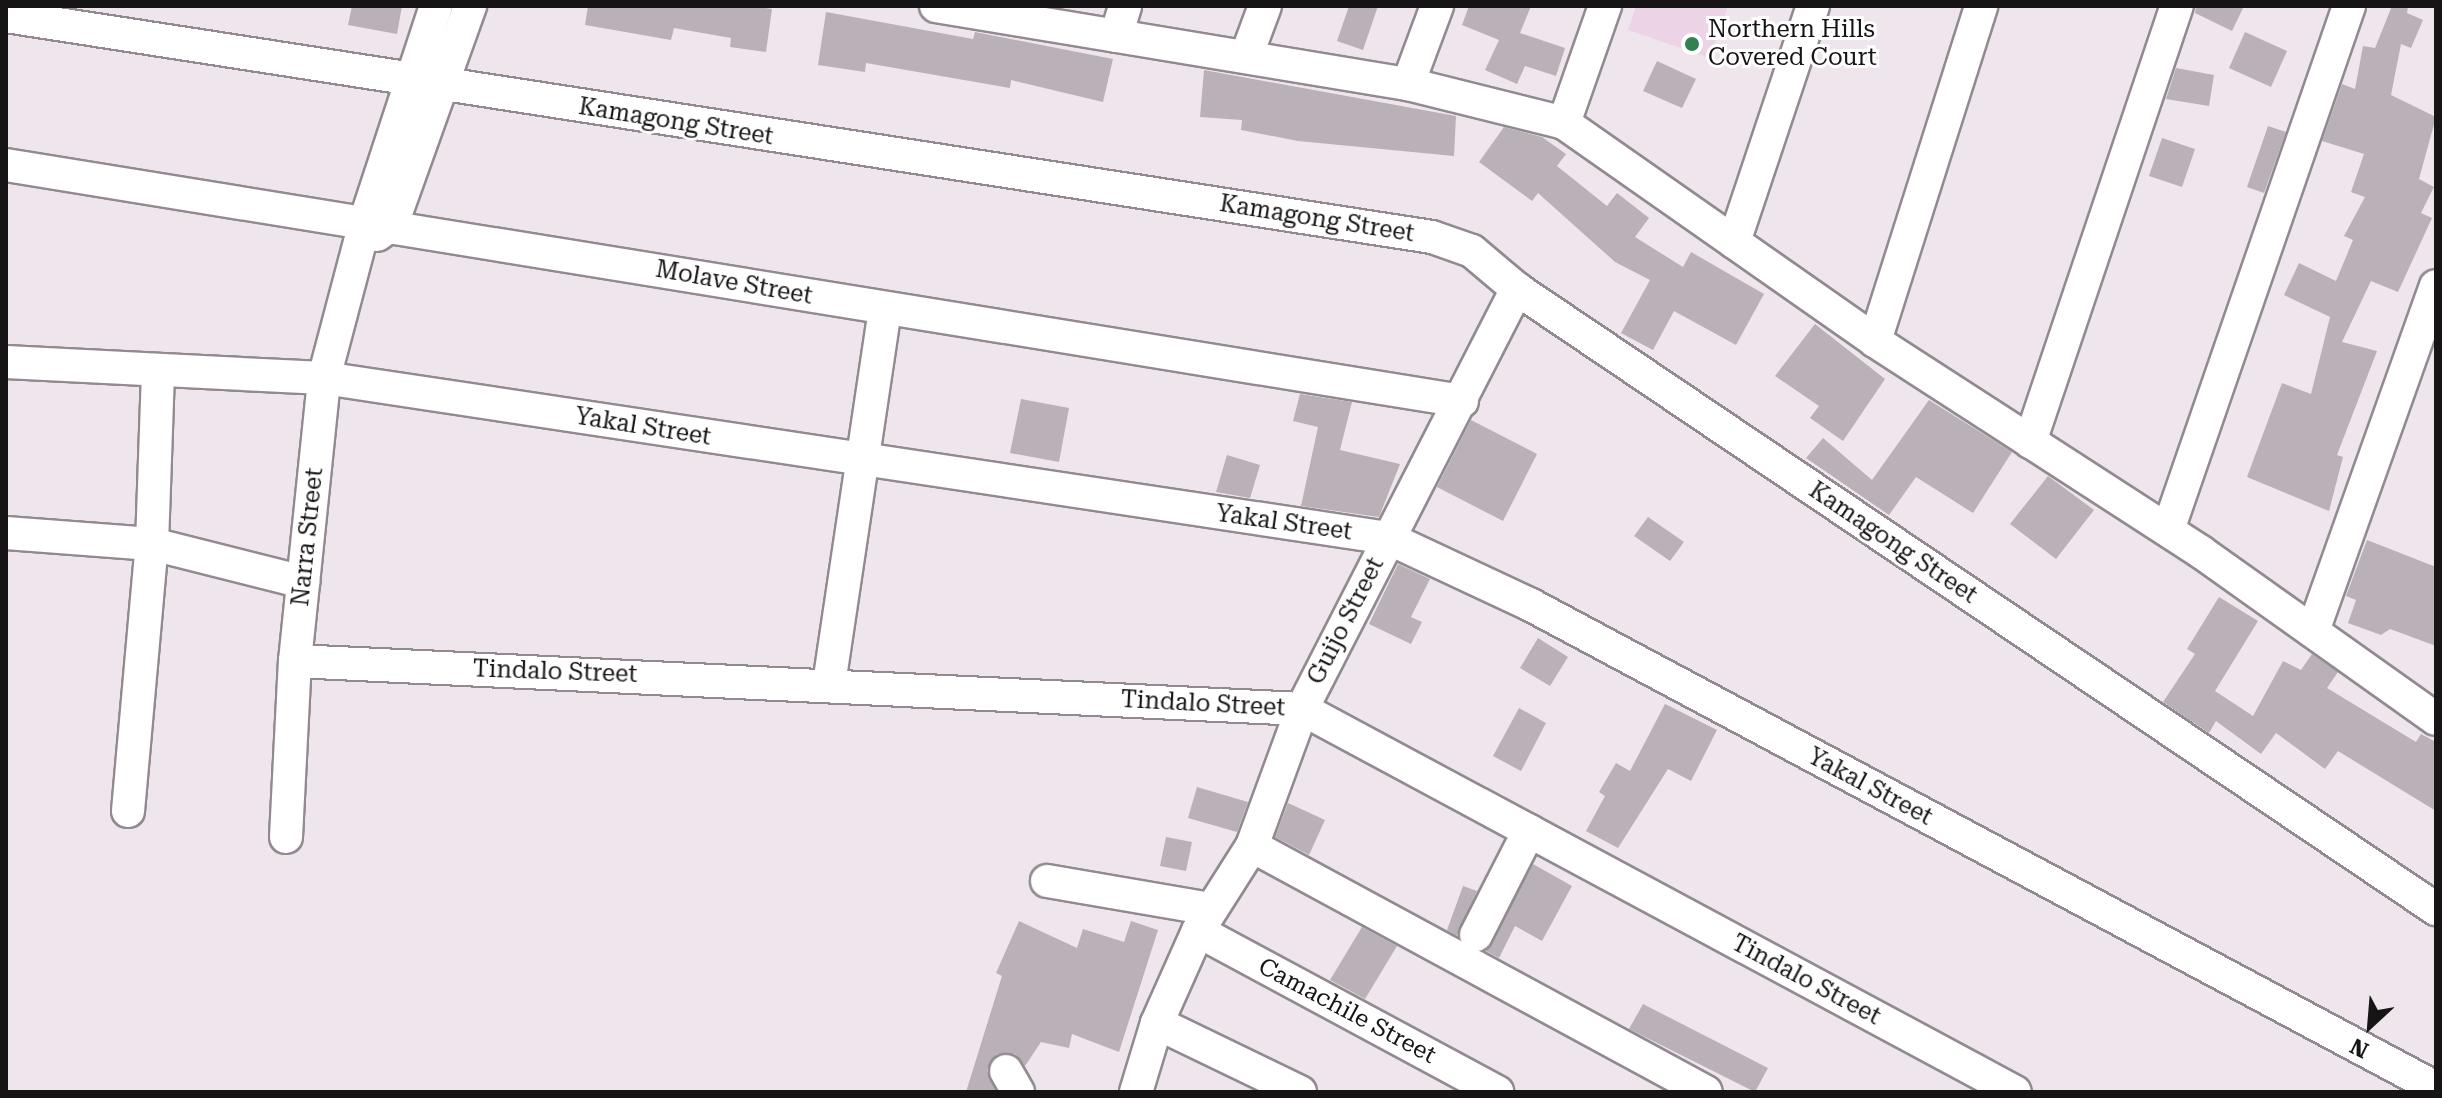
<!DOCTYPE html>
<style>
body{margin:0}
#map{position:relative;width:2442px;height:1098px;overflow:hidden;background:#eee6ec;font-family:"Roboto Serif",serif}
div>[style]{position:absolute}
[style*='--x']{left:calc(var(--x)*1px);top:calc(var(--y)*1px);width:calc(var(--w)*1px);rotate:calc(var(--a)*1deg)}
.green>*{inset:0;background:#ecd3e6}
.building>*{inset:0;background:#b9b1b7}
.roads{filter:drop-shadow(2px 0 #928a90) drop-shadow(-2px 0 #928a90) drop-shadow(0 2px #928a90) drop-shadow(0 -2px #928a90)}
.minor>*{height:32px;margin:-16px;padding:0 16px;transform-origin:16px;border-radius:16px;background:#fff}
.dots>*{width:22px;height:22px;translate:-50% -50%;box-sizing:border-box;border:4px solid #fff;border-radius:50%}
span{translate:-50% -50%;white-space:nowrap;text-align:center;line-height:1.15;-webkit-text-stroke:6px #fff;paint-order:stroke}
.poi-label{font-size:24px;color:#171416}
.left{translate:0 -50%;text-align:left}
.street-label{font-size:24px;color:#171416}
.frame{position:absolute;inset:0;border:8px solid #171416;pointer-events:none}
.north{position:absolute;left:2330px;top:986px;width:80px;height:80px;-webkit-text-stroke:6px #fff;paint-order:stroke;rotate:206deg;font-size:22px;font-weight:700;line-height:32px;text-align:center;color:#171416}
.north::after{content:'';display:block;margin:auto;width:28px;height:36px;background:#171416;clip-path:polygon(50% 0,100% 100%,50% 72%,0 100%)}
</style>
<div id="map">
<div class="green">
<i style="clip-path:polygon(1636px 6px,1728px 6px,1710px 58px,1628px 30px)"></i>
</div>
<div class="building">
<i style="clip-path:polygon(352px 6px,402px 6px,397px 34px,348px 25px)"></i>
<i style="clip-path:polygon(588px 6px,753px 6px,772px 9px,766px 52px,730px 47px,731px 38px,674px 28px,671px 40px,585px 25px)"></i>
<i style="clip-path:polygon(1349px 6px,1378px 6px,1363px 50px,1337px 41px)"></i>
<i style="clip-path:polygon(1469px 6px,1531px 6px,1520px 33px,1565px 48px,1556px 76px,1525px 66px,1517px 84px,1485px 70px,1499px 40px,1462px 25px)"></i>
<i style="clip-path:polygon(2196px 6px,2244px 6px,2232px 31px,2195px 13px)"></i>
<i style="clip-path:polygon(2392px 6px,2408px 6px,2407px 13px,2423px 20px,2411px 48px,2401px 44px,2391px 95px,2436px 117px,2419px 179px,2434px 187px,2421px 213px,2432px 218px,2398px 292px,2371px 281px,2342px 342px,2377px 351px,2337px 455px,2343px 457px,2329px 511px,2247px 477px,2282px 383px,2311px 394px,2330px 317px,2284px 295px,2299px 263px,2336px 281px,2353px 240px,2344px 236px,2365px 197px,2351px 192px,2364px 154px,2322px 141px,2342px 84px,2355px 89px,2363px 46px,2375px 48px)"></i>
<i style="clip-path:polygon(826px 12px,973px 39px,975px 32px,1113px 59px,1103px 102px,1011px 80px,1010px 88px,866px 63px,865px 72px,818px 65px)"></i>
<i style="clip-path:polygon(2245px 32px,2287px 51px,2271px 87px,2229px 68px)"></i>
<i style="clip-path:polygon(1657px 61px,1696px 79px,1682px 108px,1643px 91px)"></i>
<i style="clip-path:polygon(2176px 68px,2214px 75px,2209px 106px,2166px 99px)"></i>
<i style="clip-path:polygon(1204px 70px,1456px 116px,1454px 156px,1298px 141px,1241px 130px,1242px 120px,1200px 117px)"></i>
<i style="clip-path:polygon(2268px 126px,2286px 132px,2264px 193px,2247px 187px)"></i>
<i style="clip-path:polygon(1504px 127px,1542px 137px,1566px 154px,1557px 166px,1607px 206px,1617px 193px,1649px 218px,1635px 237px,1683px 267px,1691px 252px,1764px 294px,1736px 345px,1674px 311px,1653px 350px,1621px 333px,1650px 280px,1615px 262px,1538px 193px,1532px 201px,1479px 162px)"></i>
<i style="clip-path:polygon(2162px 138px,2195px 149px,2182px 187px,2149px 176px)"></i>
<i style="clip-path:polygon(1815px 324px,1885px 379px,1843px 441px,1810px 418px,1819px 406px,1775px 376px)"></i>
<i style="clip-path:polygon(1300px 394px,1352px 402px,1340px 450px,1400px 464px,1379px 517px,1301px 506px,1318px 427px,1293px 421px)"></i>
<i style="clip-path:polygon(1021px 399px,1069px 408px,1059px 462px,1010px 453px)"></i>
<i style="clip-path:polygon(1929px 400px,2012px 452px,1973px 513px,1916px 477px,1889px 515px,1806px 458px,1823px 438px,1872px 480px)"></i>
<i style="clip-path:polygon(1471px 420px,1537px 454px,1503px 521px,1437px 487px)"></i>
<i style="clip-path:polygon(1227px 455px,1260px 465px,1250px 498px,1216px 492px)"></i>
<i style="clip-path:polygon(2048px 476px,2094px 510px,2056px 559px,2010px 524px)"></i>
<i style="clip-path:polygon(1648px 517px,1684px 542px,1670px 561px,1634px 536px)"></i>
<i style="clip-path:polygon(2367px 540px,2436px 567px,2436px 646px,2390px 629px,2381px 635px,2348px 623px,2356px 600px,2346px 596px)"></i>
<i style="clip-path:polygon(1398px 564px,1430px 579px,1411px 617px,1422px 622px,1411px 644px,1369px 624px)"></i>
<i style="clip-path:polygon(2219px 597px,2258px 621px,2215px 691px,2253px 716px,2283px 661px,2301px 670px,2312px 654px,2338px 672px,2327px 688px,2416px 742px,2421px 734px,2436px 742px,2436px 811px,2338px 751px,2325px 769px,2276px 733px,2261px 754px,2216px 721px,2209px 733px,2163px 702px,2195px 654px,2187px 649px)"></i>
<i style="clip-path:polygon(1538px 638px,1568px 657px,1550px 686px,1520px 668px)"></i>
<i style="clip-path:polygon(1665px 704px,1717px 730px,1691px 781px,1668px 769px,1618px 848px,1586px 831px,1605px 796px,1599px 792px,1616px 763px,1630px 771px)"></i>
<i style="clip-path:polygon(1519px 708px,1546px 723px,1521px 771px,1493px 756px)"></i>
<i style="clip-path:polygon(1197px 787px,1248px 802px,1237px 832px,1188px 818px)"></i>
<i style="clip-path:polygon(1288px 803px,1325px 820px,1309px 855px,1275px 837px)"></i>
<i style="clip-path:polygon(1166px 837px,1192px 842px,1186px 871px,1160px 866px)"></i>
<i style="clip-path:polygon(1533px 864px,1572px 886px,1542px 941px,1515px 926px,1499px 958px,1486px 951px)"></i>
<i style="clip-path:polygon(1463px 886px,1477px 891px,1457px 936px,1447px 930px)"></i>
<i style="clip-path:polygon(1019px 921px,1077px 948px,1083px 929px,1124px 942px,1131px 921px,1158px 930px,1119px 1052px,1072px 1034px,1069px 1048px,1041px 1042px,1025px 1066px,1015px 1054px,997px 1054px,987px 1070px,996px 1092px,966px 1092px,1002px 976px,996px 973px)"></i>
<i style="clip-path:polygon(1362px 927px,1397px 946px,1365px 999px,1330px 980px)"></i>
<i style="clip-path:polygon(1643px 1004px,1768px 1068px,1755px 1092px,1629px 1029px)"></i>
</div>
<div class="roads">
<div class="minor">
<i style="--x:936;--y:6;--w:478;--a:9.4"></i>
<i style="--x:1408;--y:84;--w:161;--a:14"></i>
<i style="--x:1564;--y:123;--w:380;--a:35"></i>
<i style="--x:1875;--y:341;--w:388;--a:32.9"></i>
<i style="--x:2201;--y:552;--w:288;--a:35.4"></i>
<i style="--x:6;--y:16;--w:1443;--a:8.81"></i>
<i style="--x:1432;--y:237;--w:42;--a:19.3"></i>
<i style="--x:1472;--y:251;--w:59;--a:40.2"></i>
<i style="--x:1517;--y:289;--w:1109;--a:34.01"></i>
<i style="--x:1116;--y:36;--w:31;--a:-73"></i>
<i style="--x:1246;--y:57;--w:54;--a:-69.6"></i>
<i style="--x:1408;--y:84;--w:83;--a:-69.6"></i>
<i style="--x:1564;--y:123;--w:124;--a:-70.7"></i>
<i style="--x:6;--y:165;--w:1475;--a:9.21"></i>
<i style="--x:377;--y:235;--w:19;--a:-36"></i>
<i style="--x:392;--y:224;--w:232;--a:-70.3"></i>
<i style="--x:1734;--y:242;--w:249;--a:-71.5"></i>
<i style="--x:1875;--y:341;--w:351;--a:-72.4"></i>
<i style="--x:6;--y:362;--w:318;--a:2.9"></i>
<i style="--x:324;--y:378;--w:1076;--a:8.55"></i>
<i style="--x:1388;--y:538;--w:158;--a:25.1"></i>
<i style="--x:1531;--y:605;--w:1026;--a:28.09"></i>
<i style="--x:2030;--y:442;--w:460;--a:-71.4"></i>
<i style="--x:2168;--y:530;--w:554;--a:-70.94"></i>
<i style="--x:6;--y:533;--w:146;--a:4.3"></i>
<i style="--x:152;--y:544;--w:156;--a:14.1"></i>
<i style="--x:2313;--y:631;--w:366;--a:-70.4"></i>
<i style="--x:295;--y:661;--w:1008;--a:2.73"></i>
<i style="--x:1302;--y:709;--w:809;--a:28.24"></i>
<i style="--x:829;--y:684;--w:379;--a:-81.5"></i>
<i style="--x:128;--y:811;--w:268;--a:-84.9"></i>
<i style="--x:152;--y:544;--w:174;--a:-88"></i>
<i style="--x:286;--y:837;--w:176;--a:-87.1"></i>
<i style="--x:295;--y:661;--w:284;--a:-84.1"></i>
<i style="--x:324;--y:378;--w:164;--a:-75.2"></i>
<i style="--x:366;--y:219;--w:224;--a:-71.8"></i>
<i style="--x:1252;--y:846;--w:516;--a:28.45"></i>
<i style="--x:1047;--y:881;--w:166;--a:9.7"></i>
<i style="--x:1198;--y:931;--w:340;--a:28.3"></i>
<i style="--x:1476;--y:935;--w:117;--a:-63"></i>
<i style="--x:1157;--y:1023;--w:159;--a:25.8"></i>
<i style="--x:1006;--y:1071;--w:24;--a:60"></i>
<i style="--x:1136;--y:1092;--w:72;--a:-73.1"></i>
<i style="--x:1157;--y:1023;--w:101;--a:-66"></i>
<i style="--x:1198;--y:931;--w:101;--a:-57.6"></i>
<i style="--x:1252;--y:846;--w:146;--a:-69.9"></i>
<i style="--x:1302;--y:709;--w:472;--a:-62.9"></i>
</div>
</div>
<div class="dots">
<i style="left:1692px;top:44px;background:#318252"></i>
</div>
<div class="poi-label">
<span class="left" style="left:1708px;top:44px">Northern Hills<br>Covered Court</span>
</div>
<div class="street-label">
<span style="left:676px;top:122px;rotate:9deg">Kamagong Street</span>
<span style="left:1317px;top:219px;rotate:9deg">Kamagong Street</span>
<span style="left:734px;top:283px;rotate:10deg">Molave Street</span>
<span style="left:643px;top:427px;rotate:9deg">Yakal Street</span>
<span style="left:1284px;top:523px;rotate:8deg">Yakal Street</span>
<span style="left:308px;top:537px;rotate:-84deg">Narra Street</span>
<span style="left:1893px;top:543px;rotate:34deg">Kamagong Street</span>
<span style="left:1346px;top:621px;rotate:-63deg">Guijo Street</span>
<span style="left:555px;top:672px;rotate:2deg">Tindalo Street</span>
<span style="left:1203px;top:704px;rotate:3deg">Tindalo Street</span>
<span style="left:1870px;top:787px;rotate:28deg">Yakal Street</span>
<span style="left:1806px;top:980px;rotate:28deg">Tindalo Street</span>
<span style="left:1347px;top:1011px;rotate:28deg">Camachile Street</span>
</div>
<div class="frame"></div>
<div class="north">N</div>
</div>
